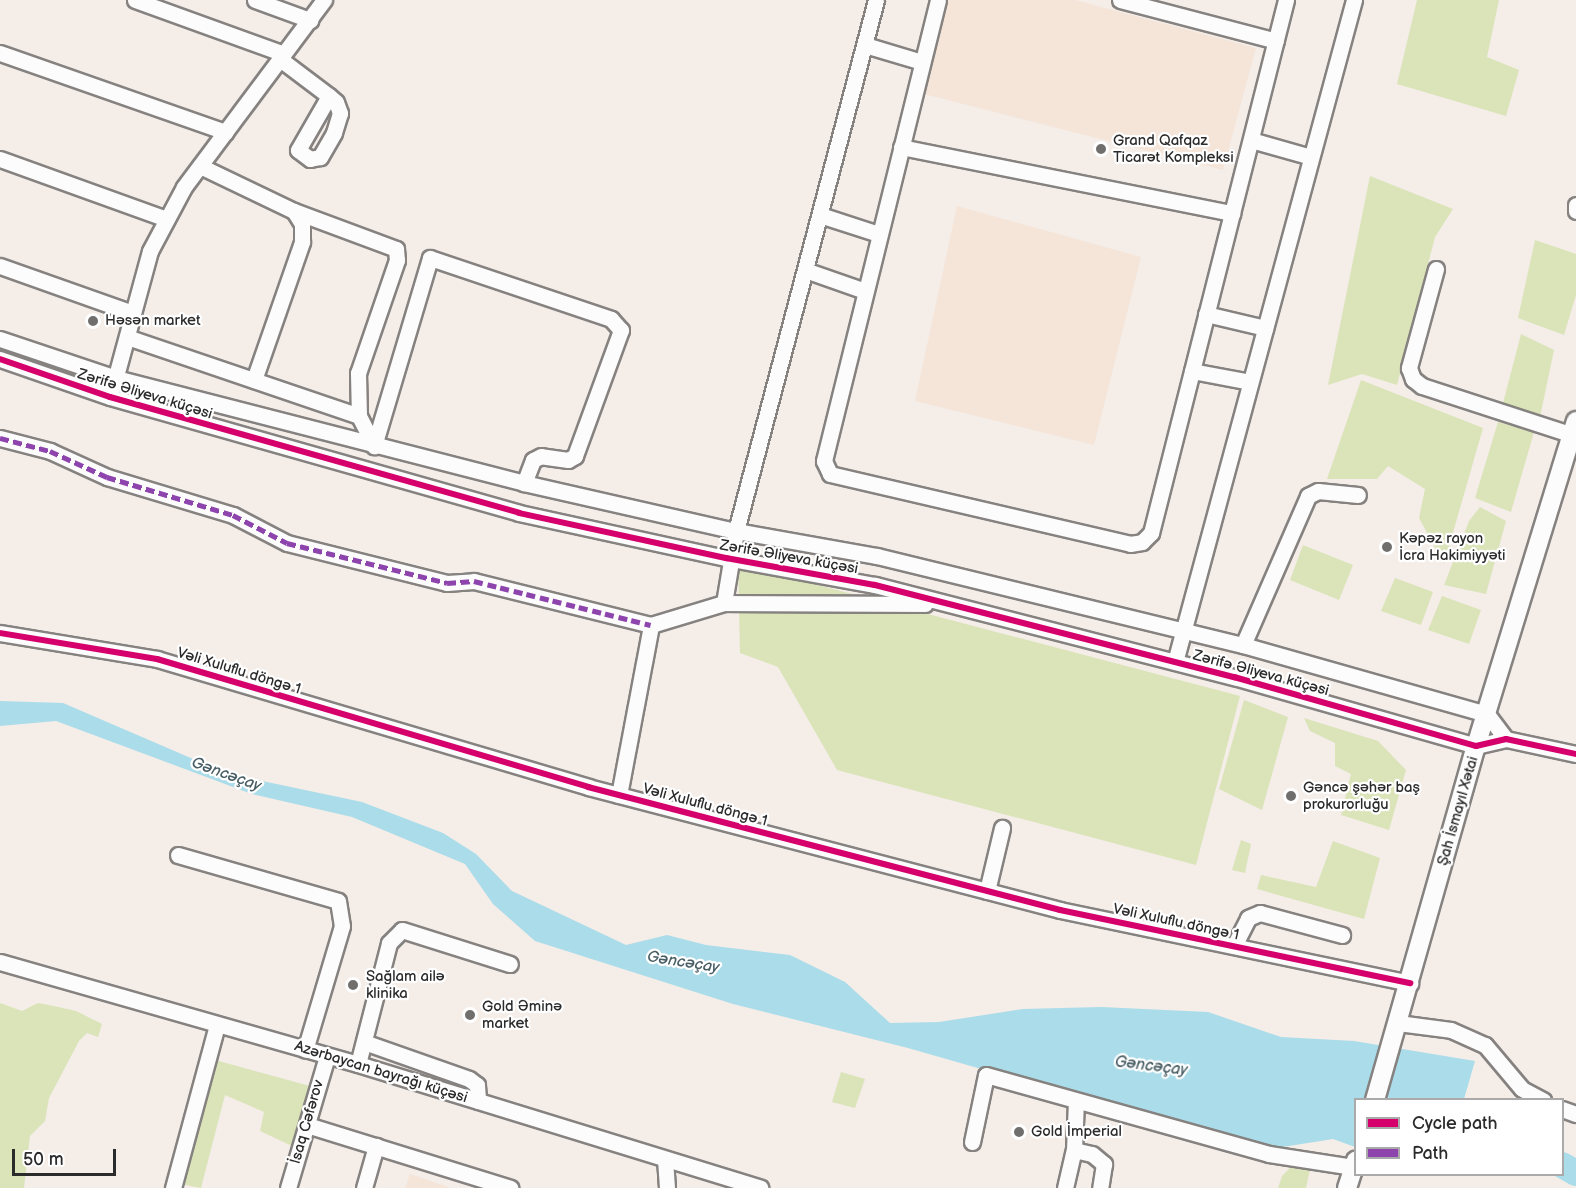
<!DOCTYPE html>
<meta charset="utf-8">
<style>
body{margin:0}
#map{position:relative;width:1576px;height:1188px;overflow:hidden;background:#f4ede8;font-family:"Balsamiq Sans",sans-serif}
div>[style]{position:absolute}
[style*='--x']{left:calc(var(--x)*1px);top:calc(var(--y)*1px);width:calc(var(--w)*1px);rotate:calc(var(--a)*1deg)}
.built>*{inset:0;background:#f5e5d9}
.green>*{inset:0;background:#dbe4b9}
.water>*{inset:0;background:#aadcea}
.river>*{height:26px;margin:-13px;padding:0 13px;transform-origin:13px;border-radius:13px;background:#aadcea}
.roads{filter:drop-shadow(2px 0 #858280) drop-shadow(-2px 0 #858280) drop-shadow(0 2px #858280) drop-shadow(0 -2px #858280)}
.minor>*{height:15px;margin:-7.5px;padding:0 7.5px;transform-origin:7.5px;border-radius:7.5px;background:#fdfcfc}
.major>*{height:18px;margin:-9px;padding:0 9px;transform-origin:9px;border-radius:9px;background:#fdfcfc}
.quiet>*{height:4.5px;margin-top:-2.25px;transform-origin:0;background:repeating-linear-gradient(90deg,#8e44ad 0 9px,transparent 0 13.5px)}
.cycleway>*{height:6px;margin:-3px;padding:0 3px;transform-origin:3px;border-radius:3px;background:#d6006c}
.dots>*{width:16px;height:16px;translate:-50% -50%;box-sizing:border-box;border:3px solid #fff;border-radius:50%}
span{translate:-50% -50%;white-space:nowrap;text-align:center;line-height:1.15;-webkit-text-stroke:4.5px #fff;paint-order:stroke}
.poi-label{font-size:15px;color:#2b2b2b}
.left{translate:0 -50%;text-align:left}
.street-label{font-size:15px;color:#2b2b2b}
.water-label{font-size:16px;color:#485e65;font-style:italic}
.legend{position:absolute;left:1354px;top:1098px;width:210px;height:78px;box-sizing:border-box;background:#fff;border:2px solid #aaa;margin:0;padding:8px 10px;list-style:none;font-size:18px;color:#2b2b2b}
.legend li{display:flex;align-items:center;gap:12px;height:30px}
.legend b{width:30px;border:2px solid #aaa}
.scale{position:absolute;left:12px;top:1149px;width:104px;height:27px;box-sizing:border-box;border:3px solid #2b2b2b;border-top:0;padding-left:8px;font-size:18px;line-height:21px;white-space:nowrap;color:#2b2b2b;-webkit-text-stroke:4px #fff;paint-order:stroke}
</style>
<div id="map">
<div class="built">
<i style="clip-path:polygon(947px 0,1075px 0,1256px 48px,1223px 170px,924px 94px)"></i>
<i style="clip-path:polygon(957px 206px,1141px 257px,1094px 445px,915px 401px)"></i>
<i style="clip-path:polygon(410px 1174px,451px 1188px,405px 1188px)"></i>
</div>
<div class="green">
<i style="clip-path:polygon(1417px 0,1499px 0,1487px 57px,1519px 70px,1506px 116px,1397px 84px)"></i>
<i style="clip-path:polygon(1370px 176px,1453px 209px,1435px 237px,1397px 385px,1362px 374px,1328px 385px)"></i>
<i style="clip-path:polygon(1535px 240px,1576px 254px,1576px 295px,1564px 335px,1518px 318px)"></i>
<i style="clip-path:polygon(1521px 334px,1554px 350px,1540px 417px,1502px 407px)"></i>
<i style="clip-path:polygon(1361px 380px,1483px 428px,1444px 564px,1419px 518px,1425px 489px,1388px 466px,1377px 479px,1327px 479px)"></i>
<i style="clip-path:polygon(1498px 422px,1534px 432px,1511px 512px,1475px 498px)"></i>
<i style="clip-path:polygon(1480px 507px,1506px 521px,1486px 594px,1444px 585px,1469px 521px)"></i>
<i style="clip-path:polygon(1303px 545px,1353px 565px,1339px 600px,1290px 580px)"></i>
<i style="clip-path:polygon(738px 564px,1240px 696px,1196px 865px,837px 770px,778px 667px,740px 653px)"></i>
<i style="clip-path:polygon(1395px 578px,1433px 592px,1421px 625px,1381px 611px)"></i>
<i style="clip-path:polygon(1442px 596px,1481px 610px,1469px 644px,1428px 630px)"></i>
<i style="clip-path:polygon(1244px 700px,1288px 717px,1262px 810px,1219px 789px)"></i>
<i style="clip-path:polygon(1304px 718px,1378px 741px,1406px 770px,1389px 830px,1341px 815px,1351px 774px,1335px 766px,1335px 743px,1310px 731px)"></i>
<i style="clip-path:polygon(1241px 840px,1251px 844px,1245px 873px,1232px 870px)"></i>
<i style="clip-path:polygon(1333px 841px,1380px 858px,1364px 919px,1257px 889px,1261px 875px,1316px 887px)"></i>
<i style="clip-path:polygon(0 1003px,22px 1011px,38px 1003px,54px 1006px,76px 1011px,102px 1024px,98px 1037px,87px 1033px,79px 1041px,49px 1098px,45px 1121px,30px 1136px,24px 1188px,0 1188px)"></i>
<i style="clip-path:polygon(215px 1060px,310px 1086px,292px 1146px,260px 1131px,264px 1112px,225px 1095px,201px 1188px,181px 1184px)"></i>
<i style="clip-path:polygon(841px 1072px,865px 1079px,855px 1108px,832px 1102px)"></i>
<i style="clip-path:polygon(1296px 1162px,1311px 1165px,1306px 1188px,1278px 1188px,1282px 1176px)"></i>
</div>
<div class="water">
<i style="clip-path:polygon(0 701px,63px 703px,200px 762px,248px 778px,362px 802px,443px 833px,476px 854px,512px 891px,626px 945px,667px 935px,706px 945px,790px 955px,845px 982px,890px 1023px,939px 1022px,1023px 1009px,1101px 1007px,1208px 1012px,1281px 1037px,1354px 1041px,1475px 1061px,1464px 1099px,1356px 1100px,1355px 1147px,1333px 1139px,1263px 1150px,908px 1048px,733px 1004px,535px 941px,493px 904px,465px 864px,352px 817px,252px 794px,56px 721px,0 726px)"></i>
</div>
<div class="river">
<i style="--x:1562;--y:1165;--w:16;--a:30"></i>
</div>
<div class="roads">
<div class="minor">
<i style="--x:135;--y:0;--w:158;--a:19.9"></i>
<i style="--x:255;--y:0;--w:59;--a:20"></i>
<i style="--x:938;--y:0;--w:475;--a:103.9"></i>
<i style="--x:824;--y:461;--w:14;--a:65"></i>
<i style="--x:830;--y:474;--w:308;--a:13.1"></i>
<i style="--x:1130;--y:544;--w:12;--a:-9"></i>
<i style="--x:1142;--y:542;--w:13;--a:-45"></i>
<i style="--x:1151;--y:533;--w:550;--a:-75.79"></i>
<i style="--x:1120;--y:0;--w:161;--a:14.7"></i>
<i style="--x:865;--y:45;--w:59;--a:16.6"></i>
<i style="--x:0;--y:53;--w:239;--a:19.3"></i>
<i style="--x:280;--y:59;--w:61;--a:37.1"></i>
<i style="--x:329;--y:96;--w:9;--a:41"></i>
<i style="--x:336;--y:102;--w:12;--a:70"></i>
<i style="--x:340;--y:113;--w:21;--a:107"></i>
<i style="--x:334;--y:133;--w:28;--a:120"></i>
<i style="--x:320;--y:157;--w:10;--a:169"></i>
<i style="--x:310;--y:159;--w:15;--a:-143"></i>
<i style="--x:298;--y:150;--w:62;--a:-60.1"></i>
<i style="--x:1251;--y:140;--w:62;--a:15.8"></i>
<i style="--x:901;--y:147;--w:338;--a:11.3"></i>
<i style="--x:0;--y:159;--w:177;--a:19.8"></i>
<i style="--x:200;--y:166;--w:104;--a:25.6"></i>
<i style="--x:294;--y:211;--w:15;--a:58"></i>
<i style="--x:302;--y:224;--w:18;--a:90"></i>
<i style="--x:302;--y:242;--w:146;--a:109.2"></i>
<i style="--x:1576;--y:205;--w:6;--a:90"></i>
<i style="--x:294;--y:211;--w:109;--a:20.4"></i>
<i style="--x:396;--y:249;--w:11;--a:85"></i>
<i style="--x:397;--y:260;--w:120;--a:109"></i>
<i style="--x:358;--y:373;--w:43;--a:88.7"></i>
<i style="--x:359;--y:416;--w:34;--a:63"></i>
<i style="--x:820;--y:215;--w:62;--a:17.9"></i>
<i style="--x:0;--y:266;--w:141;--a:19.5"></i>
<i style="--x:1436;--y:269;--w:103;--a:105.3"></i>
<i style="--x:1409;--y:368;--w:12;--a:70"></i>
<i style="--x:1413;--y:379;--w:11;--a:38"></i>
<i style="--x:1422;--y:386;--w:162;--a:18"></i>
<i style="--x:805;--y:270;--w:64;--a:19.3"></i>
<i style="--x:1206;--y:314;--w:61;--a:13.3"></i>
<i style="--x:127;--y:337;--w:245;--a:18.8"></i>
<i style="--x:0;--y:339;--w:122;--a:18.6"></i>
<i style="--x:116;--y:378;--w:421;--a:14.4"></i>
<i style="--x:524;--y:483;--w:217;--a:12.8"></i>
<i style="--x:736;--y:531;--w:143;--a:10.1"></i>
<i style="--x:877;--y:556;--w:377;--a:13.7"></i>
<i style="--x:1243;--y:645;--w:254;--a:15.8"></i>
<i style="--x:1487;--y:714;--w:31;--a:53"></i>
<i style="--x:0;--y:359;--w:116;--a:19.1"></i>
<i style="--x:110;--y:397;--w:425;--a:15.8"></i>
<i style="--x:519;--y:513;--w:212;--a:12.3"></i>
<i style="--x:726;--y:558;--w:151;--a:10.3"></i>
<i style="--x:875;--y:585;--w:371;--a:14.4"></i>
<i style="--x:1234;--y:677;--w:252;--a:15.9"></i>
<i style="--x:1476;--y:746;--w:31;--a:-13"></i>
<i style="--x:1506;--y:739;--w:72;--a:12.1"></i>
<i style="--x:1192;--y:371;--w:59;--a:10.7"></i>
<i style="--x:113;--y:387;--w:141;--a:-74.8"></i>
<i style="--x:150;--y:251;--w:72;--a:-62"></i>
<i style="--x:184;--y:187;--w:234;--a:-53.2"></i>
<i style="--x:0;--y:438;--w:52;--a:14.6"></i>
<i style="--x:50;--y:451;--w:63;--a:24.5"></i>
<i style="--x:107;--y:477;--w:132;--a:16.8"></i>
<i style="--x:233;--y:515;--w:61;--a:27.4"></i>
<i style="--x:287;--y:543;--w:165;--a:14"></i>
<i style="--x:447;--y:583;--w:27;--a:-4"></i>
<i style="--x:474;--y:581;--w:182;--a:14"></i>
<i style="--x:374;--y:446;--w:196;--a:-73.4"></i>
<i style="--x:430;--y:258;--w:191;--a:18.6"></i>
<i style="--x:611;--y:319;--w:15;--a:48"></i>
<i style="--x:621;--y:330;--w:134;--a:110.1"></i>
<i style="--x:575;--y:456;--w:8;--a:150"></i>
<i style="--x:568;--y:460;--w:27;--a:-172"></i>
<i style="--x:541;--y:456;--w:9;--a:153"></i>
<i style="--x:533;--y:460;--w:25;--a:111"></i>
<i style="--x:724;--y:603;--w:201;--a:0.3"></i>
<i style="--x:0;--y:633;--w:159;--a:9.4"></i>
<i style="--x:157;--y:659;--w:450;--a:16.5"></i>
<i style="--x:588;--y:787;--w:488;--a:14.6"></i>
<i style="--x:1060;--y:910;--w:358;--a:11.8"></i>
<i style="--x:1243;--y:645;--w:163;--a:-66.4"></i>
<i style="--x:1308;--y:496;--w:11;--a:-27"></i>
<i style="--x:1318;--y:491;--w:40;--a:5.7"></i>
<i style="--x:1175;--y:662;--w:686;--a:-74.87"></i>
<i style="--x:619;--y:795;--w:173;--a:-79.3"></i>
<i style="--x:651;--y:625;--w:76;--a:-16.8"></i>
<i style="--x:724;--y:603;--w:73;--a:-80.5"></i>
<i style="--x:736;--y:531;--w:549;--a:-75.23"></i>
<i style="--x:178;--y:855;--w:166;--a:16"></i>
<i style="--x:338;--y:901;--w:25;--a:81"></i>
<i style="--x:342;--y:926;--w:129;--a:106.6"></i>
<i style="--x:987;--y:891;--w:65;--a:-76.6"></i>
<i style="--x:1234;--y:946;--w:31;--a:-63"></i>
<i style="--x:1248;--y:918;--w:13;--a:-23"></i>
<i style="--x:1260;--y:913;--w:85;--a:15"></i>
<i style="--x:0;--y:962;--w:372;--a:15.9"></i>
<i style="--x:358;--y:1064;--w:421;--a:17.1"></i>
<i style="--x:1398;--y:1023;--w:53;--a:7.5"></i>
<i style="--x:1451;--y:1030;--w:37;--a:24"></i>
<i style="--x:1485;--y:1045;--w:57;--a:49.9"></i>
<i style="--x:1522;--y:1089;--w:24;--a:28"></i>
<i style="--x:364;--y:1042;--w:111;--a:19.4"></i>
<i style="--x:469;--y:1079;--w:10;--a:37"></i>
<i style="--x:477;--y:1085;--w:16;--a:86"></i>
<i style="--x:358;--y:1064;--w:125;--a:-75.6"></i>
<i style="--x:389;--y:943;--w:18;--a:-45"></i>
<i style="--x:402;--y:930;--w:113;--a:17.5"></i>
<i style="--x:1562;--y:1109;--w:15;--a:20"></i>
<i style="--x:307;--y:1125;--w:213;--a:17.2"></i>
<i style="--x:972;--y:1142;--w:68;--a:-78.2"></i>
<i style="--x:986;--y:1075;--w:294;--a:15.6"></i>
<i style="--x:1269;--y:1154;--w:85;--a:8.8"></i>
<i style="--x:1074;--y:1150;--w:18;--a:13"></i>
<i style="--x:1092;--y:1154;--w:16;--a:40"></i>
<i style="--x:1104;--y:1164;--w:24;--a:99"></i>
<i style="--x:665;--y:1159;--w:29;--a:86"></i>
<i style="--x:173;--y:1188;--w:169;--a:-74.9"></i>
<i style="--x:288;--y:1188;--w:138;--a:-73.5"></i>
<i style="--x:364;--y:1188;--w:44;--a:-74.1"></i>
<i style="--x:1065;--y:1188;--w:39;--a:-77"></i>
<i style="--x:1074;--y:1150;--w:49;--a:-87.7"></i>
</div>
<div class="major">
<i style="--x:1375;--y:1100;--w:368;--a:-74.1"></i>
<i style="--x:1476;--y:746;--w:340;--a:-72.9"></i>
<i style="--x:1347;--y:1188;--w:29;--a:-72"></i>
</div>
</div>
<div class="quiet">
<i style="--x:0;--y:438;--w:52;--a:14.6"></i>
<i style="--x:50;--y:451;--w:63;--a:24.5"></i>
<i style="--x:107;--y:477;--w:132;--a:16.8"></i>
<i style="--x:233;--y:515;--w:61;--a:27.4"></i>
<i style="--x:287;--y:543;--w:165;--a:14"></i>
<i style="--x:447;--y:583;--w:27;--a:-4"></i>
<i style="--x:474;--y:581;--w:182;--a:14"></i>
</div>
<div class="cycleway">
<i style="--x:0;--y:359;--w:116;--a:19.1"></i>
<i style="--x:110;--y:397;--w:425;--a:15.8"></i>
<i style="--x:519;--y:513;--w:212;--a:12.3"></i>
<i style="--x:726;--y:558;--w:151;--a:10.3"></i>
<i style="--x:875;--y:585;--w:371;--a:14.4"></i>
<i style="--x:1234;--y:677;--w:252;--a:15.9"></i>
<i style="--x:1476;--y:746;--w:31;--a:-13"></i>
<i style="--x:1506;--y:739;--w:72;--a:12.1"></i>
<i style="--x:0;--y:633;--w:159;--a:9.4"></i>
<i style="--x:157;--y:659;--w:450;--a:16.5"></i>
<i style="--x:588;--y:787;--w:488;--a:14.6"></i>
<i style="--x:1060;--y:910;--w:358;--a:11.8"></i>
</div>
<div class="dots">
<i style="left:1101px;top:149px;background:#716f6d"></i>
<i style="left:93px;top:321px;background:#716f6d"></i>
<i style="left:1387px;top:547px;background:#716f6d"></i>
<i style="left:1291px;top:796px;background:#716f6d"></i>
<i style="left:353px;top:985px;background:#716f6d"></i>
<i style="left:470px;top:1015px;background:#716f6d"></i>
<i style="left:1019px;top:1132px;background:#716f6d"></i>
</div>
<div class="poi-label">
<span class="left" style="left:1113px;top:149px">Grand Qafqaz<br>Ticarət Kompleksi</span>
<span class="left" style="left:105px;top:321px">Həsən market</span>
<span class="left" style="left:1399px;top:547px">Kəpəz rayon<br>İcra Hakimiyyəti</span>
<span class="left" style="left:1303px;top:796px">Gəncə şəhər baş<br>prokurorluğu</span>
<span class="left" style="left:366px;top:985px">Sağlam ailə<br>klinika</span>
<span class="left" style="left:482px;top:1015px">Gold Əminə<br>market</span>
<span class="left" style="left:1031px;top:1132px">Gold İmperial</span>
</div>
<div class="street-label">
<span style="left:145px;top:394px;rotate:17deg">Zərifə Əliyeva küçəsi</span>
<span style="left:789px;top:557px;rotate:10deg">Zərifə Əliyeva küçəsi</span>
<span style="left:239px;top:671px;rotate:17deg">Vəli Xuluflu döngə 1</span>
<span style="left:1261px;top:673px;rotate:15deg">Zərifə Əliyeva küçəsi</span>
<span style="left:705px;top:805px;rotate:15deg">Vəli Xuluflu döngə 1</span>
<span style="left:1458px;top:811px;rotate:-74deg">Şah İsmayıl Xətai</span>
<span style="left:1176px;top:922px;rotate:12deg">Vəli Xuluflu döngə 1</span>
<span style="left:381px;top:1072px;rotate:17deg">Azərbaycan bayrağı küçəsi</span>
<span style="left:307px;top:1122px;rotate:-74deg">İsaq Cəfərov</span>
</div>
<div class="water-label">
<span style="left:226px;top:775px;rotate:20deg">Gəncəçay</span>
<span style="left:683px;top:963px;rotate:9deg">Gəncəçay</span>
<span style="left:1151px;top:1067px;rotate:7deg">Gəncəçay</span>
</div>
<ul class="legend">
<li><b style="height:8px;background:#d6006c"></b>Cycle path</li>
<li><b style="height:8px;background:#8e44ad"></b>Path</li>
</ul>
<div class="scale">50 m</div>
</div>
